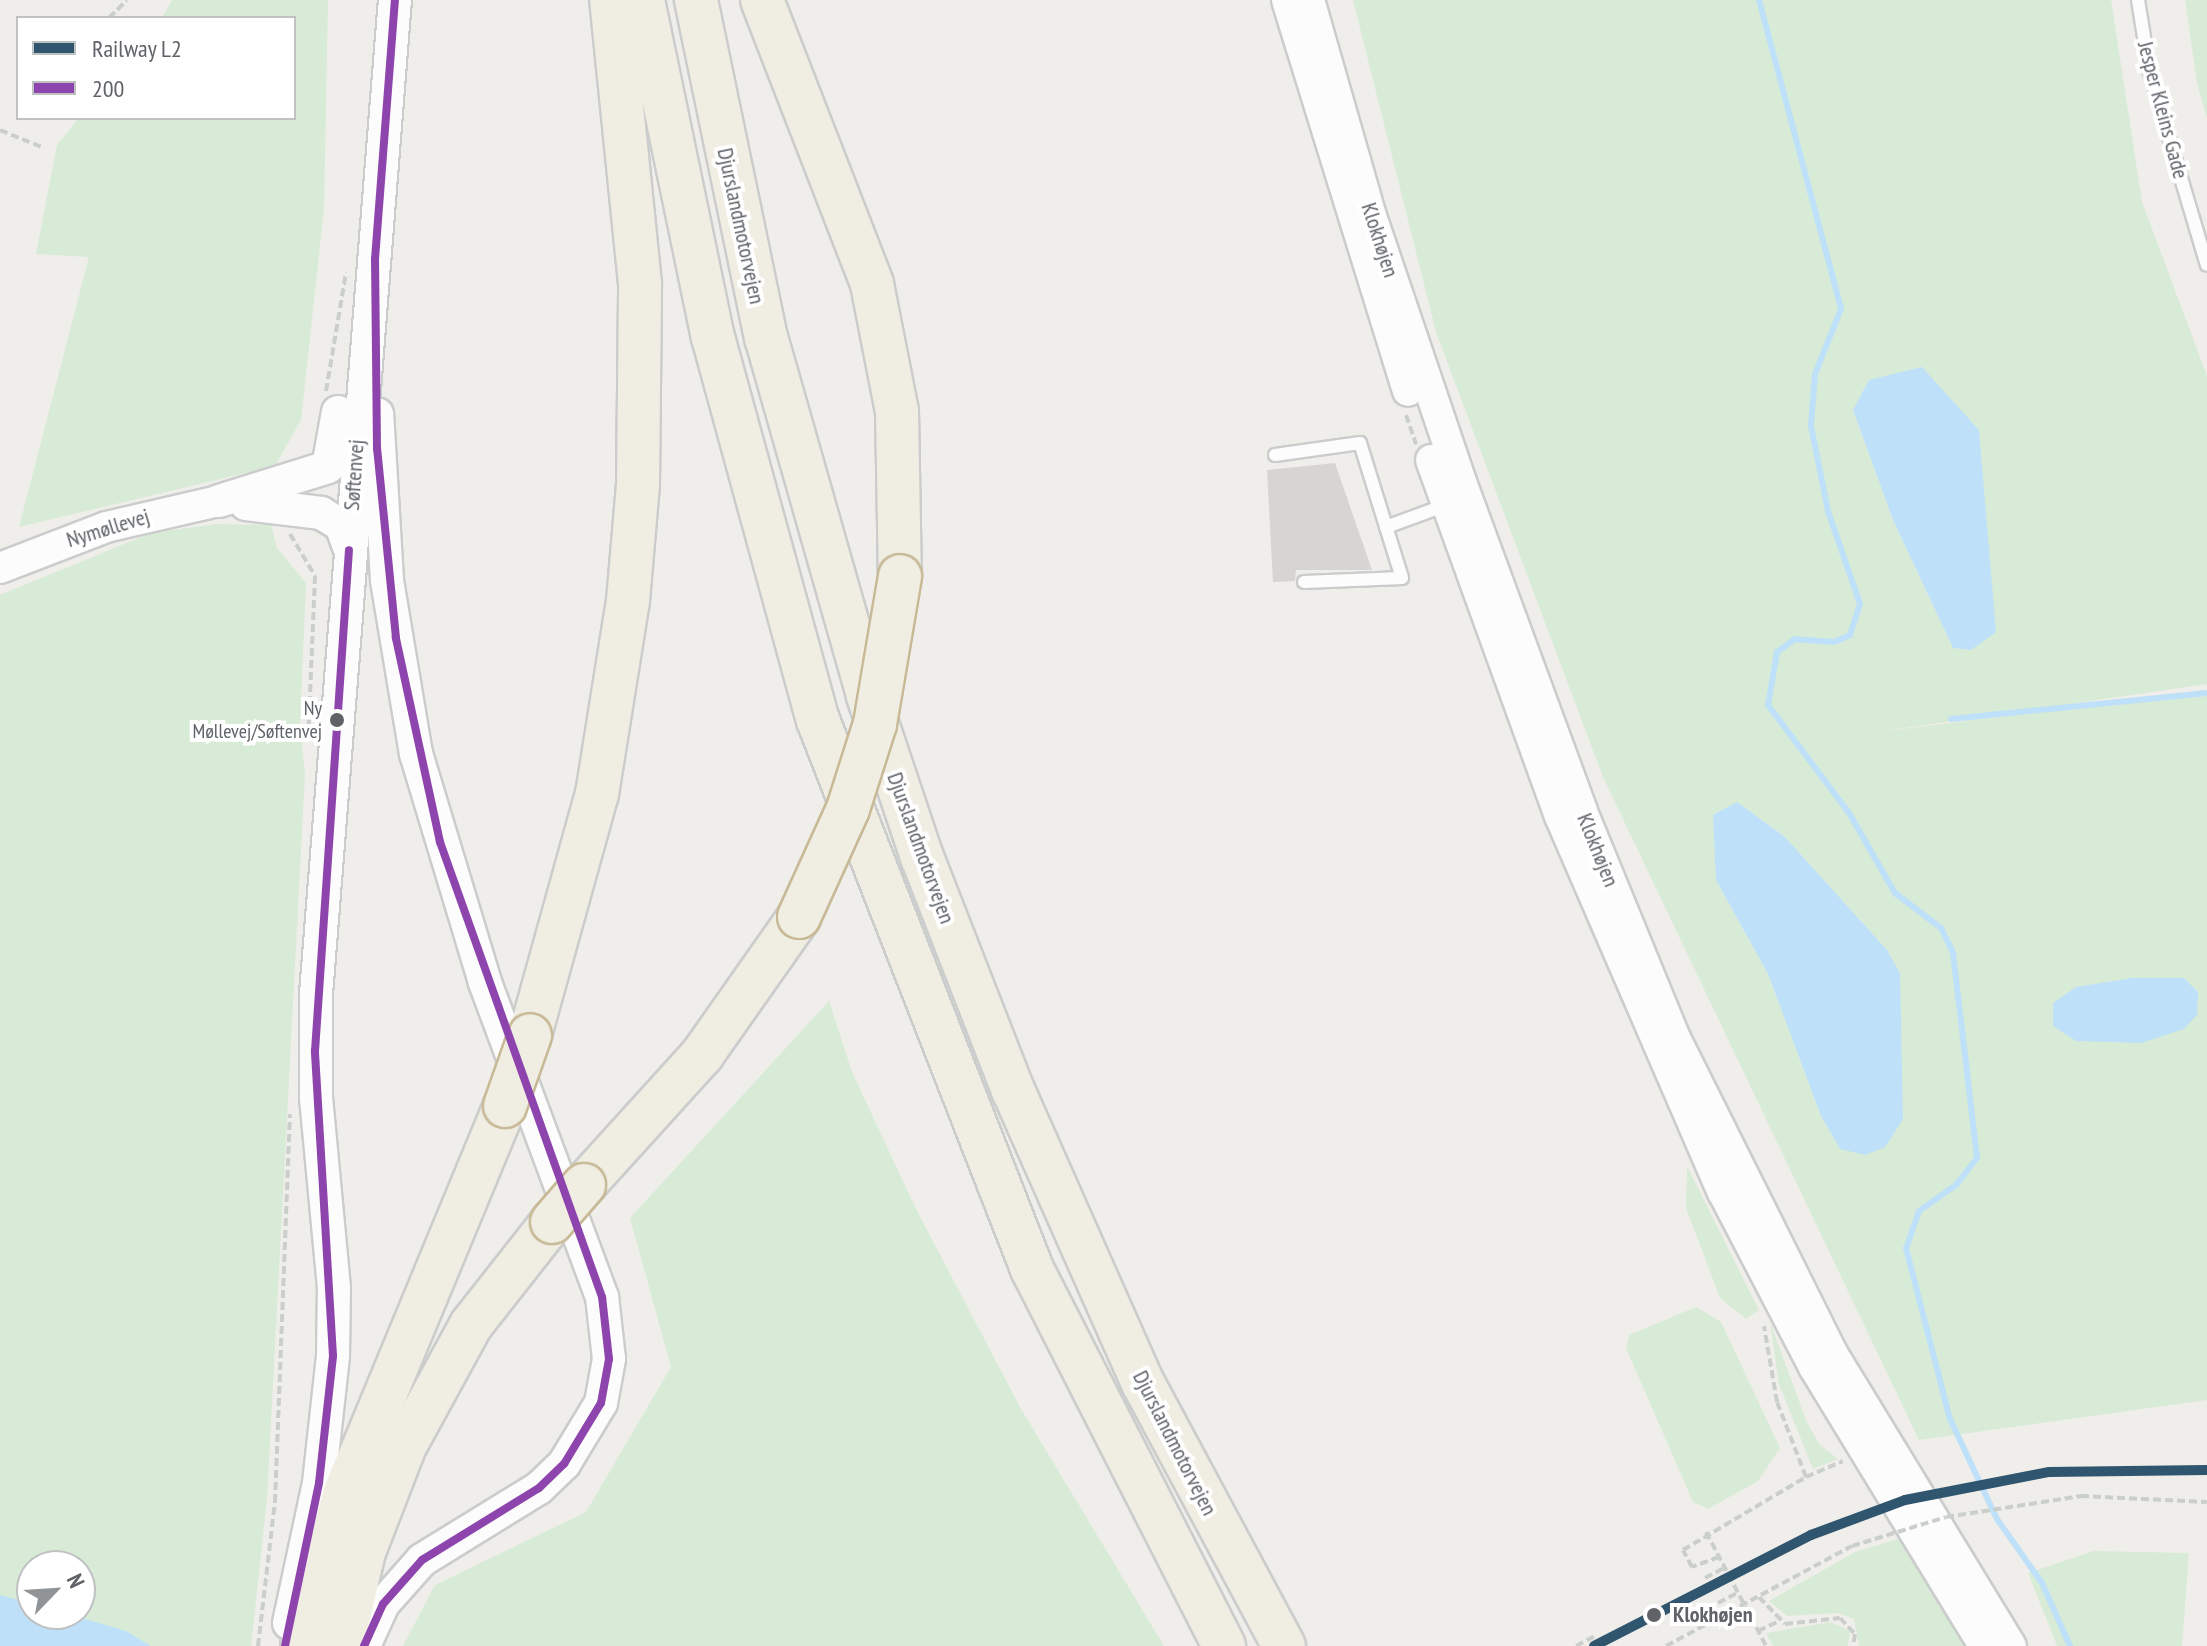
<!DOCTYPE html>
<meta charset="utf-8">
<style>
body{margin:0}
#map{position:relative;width:2207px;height:1646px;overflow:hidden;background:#efeeea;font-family:"PT Sans Narrow",sans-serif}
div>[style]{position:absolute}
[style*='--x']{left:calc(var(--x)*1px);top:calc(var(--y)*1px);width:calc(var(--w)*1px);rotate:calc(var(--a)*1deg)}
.green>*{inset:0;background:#d8ebd6}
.water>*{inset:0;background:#bfe0f9}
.stream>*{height:6px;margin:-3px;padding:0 3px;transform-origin:3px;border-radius:3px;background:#bfe0f9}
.building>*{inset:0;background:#d6d5d3}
.path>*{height:4px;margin-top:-2px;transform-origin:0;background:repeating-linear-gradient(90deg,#cacfcc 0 8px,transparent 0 12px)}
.roads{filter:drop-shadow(2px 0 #cbcccc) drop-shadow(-2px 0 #cbcccc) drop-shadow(0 2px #cbcccc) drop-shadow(0 -2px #cbcccc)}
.service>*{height:12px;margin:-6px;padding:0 6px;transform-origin:6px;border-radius:6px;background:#fdfcfc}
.tertiary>*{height:30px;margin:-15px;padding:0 15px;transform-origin:15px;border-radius:15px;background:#fdfcfc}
.secondary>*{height:32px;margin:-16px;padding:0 16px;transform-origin:16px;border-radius:16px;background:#fdfcfc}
.motorway>*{height:42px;margin:-21px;padding:0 21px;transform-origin:21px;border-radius:21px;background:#f0ede3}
.path-bridge>*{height:4px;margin-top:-2px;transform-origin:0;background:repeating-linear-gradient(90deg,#cacfcc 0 8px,transparent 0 12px)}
.bridges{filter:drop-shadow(2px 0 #c8b996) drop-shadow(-2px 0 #c8b996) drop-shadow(0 2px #c8b996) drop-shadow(0 -2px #c8b996)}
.motorway-bridge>*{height:42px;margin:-21px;padding:0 21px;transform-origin:21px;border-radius:21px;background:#f0ede3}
.bus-1>*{height:8px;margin:-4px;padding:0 4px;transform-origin:4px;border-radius:4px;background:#8e44ad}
.rail-1>*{height:10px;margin:-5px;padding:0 5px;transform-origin:5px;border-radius:5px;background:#30556e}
.dots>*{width:22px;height:22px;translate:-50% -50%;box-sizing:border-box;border:4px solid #fff;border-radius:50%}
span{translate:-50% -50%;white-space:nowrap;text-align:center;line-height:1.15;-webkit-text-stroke:8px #fff;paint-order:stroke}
.bus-label{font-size:20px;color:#5f6368}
.right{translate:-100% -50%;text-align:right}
.street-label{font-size:22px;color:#5f6368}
.stop-label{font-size:22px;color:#5f6368;font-weight:700}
.left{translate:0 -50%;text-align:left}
.legend{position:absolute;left:16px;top:16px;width:280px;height:104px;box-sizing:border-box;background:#fff;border:2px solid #bfc1c3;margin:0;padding:10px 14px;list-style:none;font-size:24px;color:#5f6368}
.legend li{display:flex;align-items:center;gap:16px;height:40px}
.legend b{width:40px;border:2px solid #bfc1c3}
.north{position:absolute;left:16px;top:1550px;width:80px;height:80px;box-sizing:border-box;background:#fff;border:2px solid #bfc1c3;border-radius:50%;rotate:65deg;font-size:22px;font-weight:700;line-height:32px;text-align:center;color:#5f6368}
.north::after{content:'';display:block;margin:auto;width:28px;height:36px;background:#919496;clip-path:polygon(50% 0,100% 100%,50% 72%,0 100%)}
</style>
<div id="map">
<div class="green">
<i style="clip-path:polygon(172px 0,328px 0,324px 209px,301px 420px,275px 466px,19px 527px,89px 257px,36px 254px,57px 145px,79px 118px,294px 118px,294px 18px,162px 18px)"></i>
<i style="clip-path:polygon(evenodd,1353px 0,2111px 0,2142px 202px,2207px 376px,2207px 684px,1863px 734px,2207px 690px,2207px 1400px,1919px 1440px,1603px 777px,1436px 332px,1353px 0,1853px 410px,1953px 648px,1893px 520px,1853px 410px,1353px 0,1737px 802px,1785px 837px,1887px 950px,1900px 973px,1840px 1149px,1821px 1116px,1768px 974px,1716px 880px,1737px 802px,1353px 0,2132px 978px,2183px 978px,2198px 992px,2076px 1041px,2053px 1025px,2054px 1003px,2132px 978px)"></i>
<i style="clip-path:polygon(2185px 0,2207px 0,2207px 118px,2197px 83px)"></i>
<i style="clip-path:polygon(evenodd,217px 524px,271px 525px,277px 548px,306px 583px,300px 724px,305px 774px,267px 1499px,251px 1646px,0 1646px,0 595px,151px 533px,217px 524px,32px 1566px,80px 1566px,80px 1614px,32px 1614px,32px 1566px)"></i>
<i style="clip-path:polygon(829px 1001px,852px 1072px,916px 1209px,1021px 1409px,1164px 1646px,403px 1646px,435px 1585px,586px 1512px,671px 1367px,630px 1218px)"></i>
<i style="clip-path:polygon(1687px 1166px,1759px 1310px,1746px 1319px,1720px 1298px,1686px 1208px)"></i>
<i style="clip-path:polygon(1696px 1307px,1721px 1322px,1780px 1448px,1758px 1481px,1708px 1509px,1693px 1502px,1626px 1348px,1629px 1335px)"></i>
<i style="clip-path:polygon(1770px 1322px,1806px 1420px,1819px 1444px,1838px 1459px,1813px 1469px,1779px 1384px)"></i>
<i style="clip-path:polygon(1901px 1538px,1970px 1646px,1859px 1646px,1854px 1619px,1838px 1613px,1787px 1616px,1769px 1601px,1855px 1552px)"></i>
<i style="clip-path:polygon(2094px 1551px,2189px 1553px,2182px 1646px,2057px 1646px,2028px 1573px)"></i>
<i style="clip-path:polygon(1831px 1622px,1850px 1631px,1848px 1646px,1773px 1646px,1766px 1633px)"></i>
</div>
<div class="water">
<i style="clip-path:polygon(1922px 367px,1979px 430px,1996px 632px,1971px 650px,1953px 648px,1893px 520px,1853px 410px,1869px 380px)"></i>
<i style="clip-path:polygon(1737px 802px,1785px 837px,1887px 950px,1900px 973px,1903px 1119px,1885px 1147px,1865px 1155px,1840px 1149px,1821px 1116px,1768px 974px,1716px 880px,1713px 815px)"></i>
<i style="clip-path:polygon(2132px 978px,2184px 978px,2198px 992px,2197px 1015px,2184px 1029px,2141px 1043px,2076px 1041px,2053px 1026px,2053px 1003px,2076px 987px)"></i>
<i style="clip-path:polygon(0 1595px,32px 1604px,32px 1614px,68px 1614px,126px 1631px,151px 1646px,0 1646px)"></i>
</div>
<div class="stream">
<i style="--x:1759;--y:0;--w:320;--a:75.1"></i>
<i style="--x:1841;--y:309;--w:70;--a:111.8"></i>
<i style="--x:1815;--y:374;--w:52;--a:94.4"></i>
<i style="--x:1811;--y:426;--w:87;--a:78.7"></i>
<i style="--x:1828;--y:511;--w:98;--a:71"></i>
<i style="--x:1860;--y:604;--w:33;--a:108"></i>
<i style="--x:1850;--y:635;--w:17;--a:156"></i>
<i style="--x:1834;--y:642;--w:39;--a:-176"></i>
<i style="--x:1795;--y:639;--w:22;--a:144"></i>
<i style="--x:1777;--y:652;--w:54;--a:99.6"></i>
<i style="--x:1768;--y:705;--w:135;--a:53.1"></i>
<i style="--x:1849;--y:813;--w:92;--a:60.1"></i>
<i style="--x:1895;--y:893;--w:58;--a:37.3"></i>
<i style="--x:1941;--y:928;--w:28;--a:64"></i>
<i style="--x:1953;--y:953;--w:206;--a:83.3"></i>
<i style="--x:1977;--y:1158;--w:34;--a:128"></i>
<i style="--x:1956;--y:1185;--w:45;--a:144.9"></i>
<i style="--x:1919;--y:1211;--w:39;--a:109"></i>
<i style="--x:1906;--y:1248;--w:177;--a:75.6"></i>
<i style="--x:1950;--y:1419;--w:110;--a:64.8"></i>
<i style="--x:1997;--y:1519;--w:78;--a:54.9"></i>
<i style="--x:2042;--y:1583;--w:69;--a:66"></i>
<i style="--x:1951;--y:719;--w:257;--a:-5.8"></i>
</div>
<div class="building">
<i style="clip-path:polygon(1335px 463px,1372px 570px,1296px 570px,1295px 581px,1273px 582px,1267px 470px)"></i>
</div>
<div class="path">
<i style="--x:109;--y:18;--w:25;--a:-45"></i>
<i style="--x:0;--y:130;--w:48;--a:22.2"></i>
<i style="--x:326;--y:391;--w:120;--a:-80.4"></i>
<i style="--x:1406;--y:415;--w:31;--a:71"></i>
<i style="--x:290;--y:534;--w:49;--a:59.2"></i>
<i style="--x:315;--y:576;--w:165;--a:92.4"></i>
<i style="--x:1806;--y:1477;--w:40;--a:-23.4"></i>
<i style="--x:2081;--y:1496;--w:126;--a:2.7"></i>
<i style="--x:1706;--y:1532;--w:129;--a:62.2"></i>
<i style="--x:1719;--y:1557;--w:29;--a:160"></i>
<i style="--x:1692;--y:1567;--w:19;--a:-118"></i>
<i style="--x:1683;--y:1550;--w:143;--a:-30.7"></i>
<i style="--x:1806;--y:1477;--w:80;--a:-111.1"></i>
<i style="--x:1777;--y:1402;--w:77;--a:-99.7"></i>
<i style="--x:1705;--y:1578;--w:21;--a:-28"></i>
<i style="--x:1759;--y:1597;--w:37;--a:46"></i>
<i style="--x:1785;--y:1624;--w:55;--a:-6.2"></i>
<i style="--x:1840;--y:1618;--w:22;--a:47"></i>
<i style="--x:1855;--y:1634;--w:12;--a:99"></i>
<i style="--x:1718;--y:1603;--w:21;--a:-28"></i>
<i style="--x:1758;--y:1631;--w:23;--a:-25"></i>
<i style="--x:258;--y:1646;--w:145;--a:-83.3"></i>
<i style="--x:275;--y:1502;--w:388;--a:-87.8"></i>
<i style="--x:1576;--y:1646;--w:21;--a:-28"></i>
<i style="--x:1666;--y:1646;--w:211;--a:-28.3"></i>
</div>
<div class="roads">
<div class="service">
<i style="--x:2138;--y:0;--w:75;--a:80.8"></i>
<i style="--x:2150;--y:74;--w:199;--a:73.4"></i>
<i style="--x:1275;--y:455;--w:86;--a:-8"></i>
<i style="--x:1360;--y:443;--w:141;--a:72.7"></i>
<i style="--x:1402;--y:578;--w:98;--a:177.7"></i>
<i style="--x:1386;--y:527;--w:64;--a:-20.1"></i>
</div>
<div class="tertiary">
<i style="--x:1287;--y:0;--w:409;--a:72.8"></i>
<i style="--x:1309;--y:0;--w:225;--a:74"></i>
<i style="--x:1371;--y:216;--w:281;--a:71.3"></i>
<i style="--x:1461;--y:482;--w:348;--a:69.8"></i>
<i style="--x:1581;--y:809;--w:248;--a:67.7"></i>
<i style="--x:1675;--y:1038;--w:352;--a:63.5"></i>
<i style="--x:1832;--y:1353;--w:343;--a:58.6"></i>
<i style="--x:1431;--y:460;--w:379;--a:70.1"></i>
<i style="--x:1560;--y:816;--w:410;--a:66.6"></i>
<i style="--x:1723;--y:1192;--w:197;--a:62.5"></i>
<i style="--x:1814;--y:1367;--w:327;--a:58.6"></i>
<i style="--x:0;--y:568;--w:114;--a:-21.1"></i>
<i style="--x:106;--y:527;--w:116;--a:-13"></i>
</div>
<div class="secondary">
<i style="--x:219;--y:501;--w:114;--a:-17.3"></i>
<i style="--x:328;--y:467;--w:56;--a:-79.7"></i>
<i style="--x:246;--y:504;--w:76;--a:6.8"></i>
<i style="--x:321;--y:513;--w:23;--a:31"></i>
<i style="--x:341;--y:525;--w:23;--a:70"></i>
<i style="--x:289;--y:1623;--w:143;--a:-77.9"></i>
<i style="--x:319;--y:1483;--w:128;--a:-83.7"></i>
<i style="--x:333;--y:1356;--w:68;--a:-89.2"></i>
<i style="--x:334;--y:1288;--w:190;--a:-95.4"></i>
<i style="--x:316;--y:1099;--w:105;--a:-90"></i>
<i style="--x:316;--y:994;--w:997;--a:-85.46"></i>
<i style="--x:364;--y:1646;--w:46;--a:-65.7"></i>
<i style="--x:383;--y:1604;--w:59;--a:-48.4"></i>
<i style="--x:422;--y:1560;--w:137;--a:-31.6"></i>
<i style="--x:539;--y:1488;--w:35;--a:-44"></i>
<i style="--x:564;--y:1464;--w:71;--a:-58.8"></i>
<i style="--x:601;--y:1403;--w:45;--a:-79.7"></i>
<i style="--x:609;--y:1359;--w:62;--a:-96.4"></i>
<i style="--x:602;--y:1297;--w:336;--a:-110.4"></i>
<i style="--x:485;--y:982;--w:238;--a:-106.8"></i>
<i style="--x:416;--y:754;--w:176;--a:-99.5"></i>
<i style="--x:387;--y:580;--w:166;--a:-93.4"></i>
</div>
<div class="motorway">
<i style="--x:643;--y:0;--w:344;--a:78.3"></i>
<i style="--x:713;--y:337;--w:397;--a:74.7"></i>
<i style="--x:818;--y:720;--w:589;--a:68.7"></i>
<i style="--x:1032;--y:1269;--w:423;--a:63"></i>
<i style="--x:696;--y:0;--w:344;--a:78.3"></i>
<i style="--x:766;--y:337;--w:373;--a:74.1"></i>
<i style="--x:868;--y:696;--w:170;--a:71.5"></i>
<i style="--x:922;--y:857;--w:250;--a:68.7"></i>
<i style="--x:1013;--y:1090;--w:321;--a:66.1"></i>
<i style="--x:1143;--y:1383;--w:298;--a:61.8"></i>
<i style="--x:762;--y:0;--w:305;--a:68.8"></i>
<i style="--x:872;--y:284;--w:129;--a:78.9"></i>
<i style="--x:897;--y:411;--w:165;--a:89"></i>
<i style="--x:530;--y:1035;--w:250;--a:-74.5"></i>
<i style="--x:597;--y:794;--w:195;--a:-80.9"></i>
<i style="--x:628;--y:601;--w:117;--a:-85.1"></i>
<i style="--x:638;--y:484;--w:200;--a:-89.4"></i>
<i style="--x:640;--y:284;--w:285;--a:-95.8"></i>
<i style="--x:584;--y:1185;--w:176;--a:-47.8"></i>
<i style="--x:702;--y:1055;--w:169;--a:-54.9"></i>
<i style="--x:302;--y:1646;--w:160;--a:-74.4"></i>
<i style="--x:345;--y:1492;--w:418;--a:-67.5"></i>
<i style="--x:342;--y:1646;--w:97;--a:-76.8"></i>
<i style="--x:364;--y:1552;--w:114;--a:-68.9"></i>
<i style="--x:405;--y:1446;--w:138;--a:-61.4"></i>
<i style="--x:471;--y:1325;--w:131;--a:-51.8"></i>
</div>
</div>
<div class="path-bridge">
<i style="--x:1852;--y:1546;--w:98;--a:-17.1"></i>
<i style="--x:1946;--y:1517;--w:137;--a:-8.8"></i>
</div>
<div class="bridges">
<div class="motorway-bridge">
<i style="--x:799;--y:917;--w:119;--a:-65.6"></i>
<i style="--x:848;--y:809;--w:89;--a:-72.4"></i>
<i style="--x:875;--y:724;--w:150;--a:-80.4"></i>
<i style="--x:505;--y:1106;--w:75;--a:-70.6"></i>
<i style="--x:552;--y:1222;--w:49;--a:-49.1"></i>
</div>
</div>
<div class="bus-1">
<i style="--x:285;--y:1646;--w:167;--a:-78.2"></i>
<i style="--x:319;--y:1483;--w:128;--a:-83.7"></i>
<i style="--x:333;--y:1356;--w:306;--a:-93.4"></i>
<i style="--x:315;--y:1051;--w:502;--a:-86.12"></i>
<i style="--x:364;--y:1646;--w:46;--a:-65.7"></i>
<i style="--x:383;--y:1604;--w:59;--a:-48.4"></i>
<i style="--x:422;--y:1560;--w:137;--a:-31.6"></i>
<i style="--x:539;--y:1488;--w:35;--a:-44"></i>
<i style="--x:564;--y:1464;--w:71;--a:-58.8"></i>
<i style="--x:601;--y:1403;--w:45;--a:-79.7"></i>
<i style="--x:609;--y:1359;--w:62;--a:-96.4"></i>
<i style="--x:602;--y:1297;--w:483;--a:-109.6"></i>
<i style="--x:440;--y:842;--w:209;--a:-102.2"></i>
<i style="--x:396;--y:638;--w:190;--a:-95.7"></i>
<i style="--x:377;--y:449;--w:190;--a:-90.6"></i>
<i style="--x:375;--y:259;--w:260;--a:-85.6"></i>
</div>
<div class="rail-1">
<i style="--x:1594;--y:1646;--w:244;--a:-27.1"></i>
<i style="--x:1811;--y:1535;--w:100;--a:-20.4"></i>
<i style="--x:1905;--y:1500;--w:147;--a:-11"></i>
<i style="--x:2049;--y:1472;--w:158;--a:-0.7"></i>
</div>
<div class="dots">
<i style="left:337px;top:720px;background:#5f6368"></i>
<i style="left:1654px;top:1615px;background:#5f6368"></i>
</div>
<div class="bus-label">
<span class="right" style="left:322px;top:720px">Ny<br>Møllevej/Søftenvej</span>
</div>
<div class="street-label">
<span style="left:2163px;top:110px;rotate:75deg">Jesper Kleins Gade</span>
<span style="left:741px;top:226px;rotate:78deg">Djurslandmotorvejen</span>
<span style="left:1380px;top:240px;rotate:72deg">Klokhøjen</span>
<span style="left:354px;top:475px;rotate:-86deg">Søftenvej</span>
<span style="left:108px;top:528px;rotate:-17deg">Nymøllevej</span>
<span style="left:921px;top:848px;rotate:70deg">Djurslandmotorvejen</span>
<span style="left:1598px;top:850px;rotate:68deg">Klokhøjen</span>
<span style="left:1175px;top:1443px;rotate:63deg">Djurslandmotorvejen</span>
</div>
<div class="stop-label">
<span class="left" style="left:1673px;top:1615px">Klokhøjen</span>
</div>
<ul class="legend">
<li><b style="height:10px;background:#30556e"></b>Railway L2</li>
<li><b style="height:10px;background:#8e44ad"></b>200</li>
</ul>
<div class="north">N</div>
</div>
